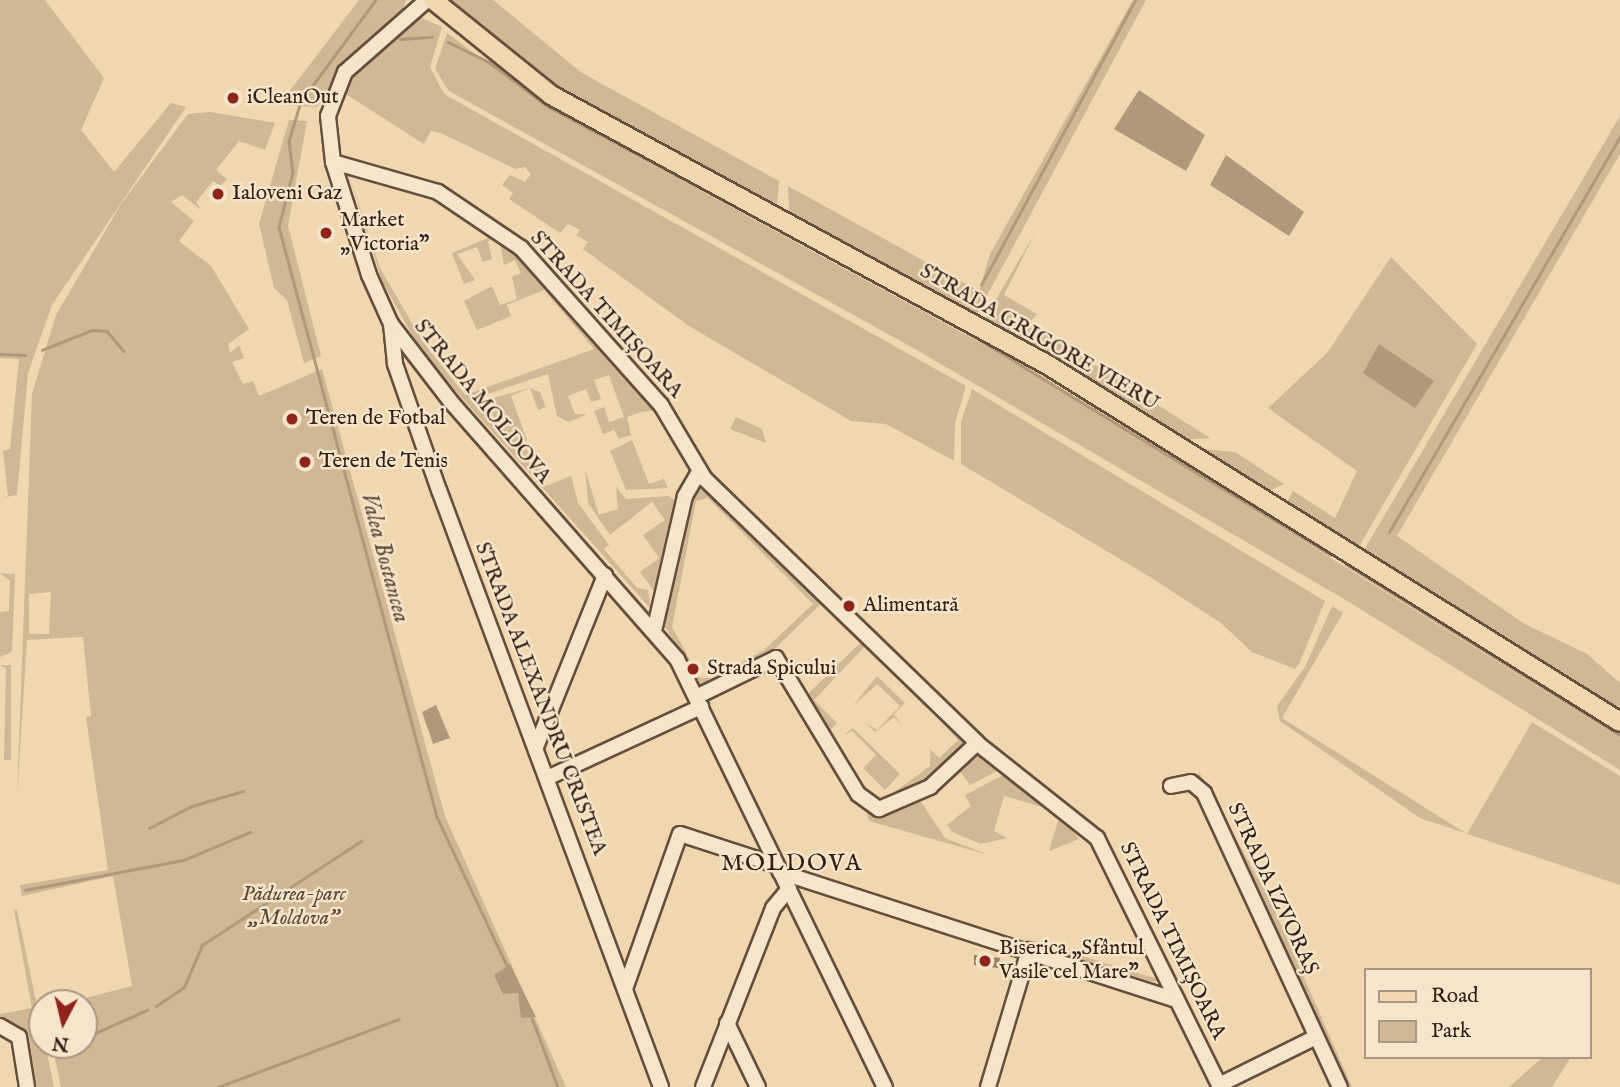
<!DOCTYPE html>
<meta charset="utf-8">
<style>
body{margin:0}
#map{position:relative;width:1620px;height:1087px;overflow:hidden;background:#f0d7ad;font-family:"IM FELL English",serif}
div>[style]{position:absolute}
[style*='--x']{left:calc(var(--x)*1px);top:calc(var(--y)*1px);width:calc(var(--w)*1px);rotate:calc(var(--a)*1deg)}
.green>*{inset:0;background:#d0b894}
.water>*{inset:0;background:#b0997a}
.stream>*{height:2.5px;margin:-1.25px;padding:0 1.25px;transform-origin:1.25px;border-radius:1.25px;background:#b0997a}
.building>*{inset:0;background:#967f65}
.roads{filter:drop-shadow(2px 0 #644e3c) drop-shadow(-2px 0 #644e3c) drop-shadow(0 2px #644e3c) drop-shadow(0 -2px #644e3c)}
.minor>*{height:14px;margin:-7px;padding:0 7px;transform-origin:7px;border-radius:7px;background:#f5e5ca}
.major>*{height:18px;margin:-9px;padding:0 9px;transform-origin:9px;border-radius:9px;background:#f0d7ad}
.dots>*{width:19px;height:19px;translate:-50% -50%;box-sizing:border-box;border:4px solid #f5e5ca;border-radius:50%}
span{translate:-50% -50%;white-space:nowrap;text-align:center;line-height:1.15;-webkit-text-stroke:5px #f5e5ca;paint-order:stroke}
.poi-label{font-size:21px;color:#352017}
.left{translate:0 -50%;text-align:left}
.street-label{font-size:21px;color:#352017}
.park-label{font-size:21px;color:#5c4636;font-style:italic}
.water-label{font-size:23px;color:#604a3a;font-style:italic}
.quarter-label{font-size:24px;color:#352017;letter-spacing:2px}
.legend{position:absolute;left:1364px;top:968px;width:228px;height:91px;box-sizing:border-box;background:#f5e5ca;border:2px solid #a89682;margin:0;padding:9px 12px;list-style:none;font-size:21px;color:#352017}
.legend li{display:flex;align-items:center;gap:14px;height:35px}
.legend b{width:35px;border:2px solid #a89682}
.north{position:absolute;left:28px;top:989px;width:70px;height:70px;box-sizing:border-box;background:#f5e5ca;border:2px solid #a89682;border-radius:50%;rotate:187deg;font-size:19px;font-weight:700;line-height:28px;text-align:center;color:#352017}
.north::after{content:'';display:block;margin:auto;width:24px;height:32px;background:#8f2418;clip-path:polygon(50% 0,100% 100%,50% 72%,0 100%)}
</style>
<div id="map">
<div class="green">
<i style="clip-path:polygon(0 0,45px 0,104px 78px,81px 130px,114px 172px,171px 103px,186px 107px,52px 305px,28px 373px,17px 495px,0 498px,8px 496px,3px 451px,10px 449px,19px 359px,0 358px)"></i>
<i style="clip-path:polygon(359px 0,406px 0,403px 10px,344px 66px,317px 107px,279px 105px)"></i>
<i style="clip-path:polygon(450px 0,493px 0,582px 73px,779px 181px,777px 206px,572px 99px)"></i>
<i style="clip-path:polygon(1133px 0,1146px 0,977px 314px,789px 212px,788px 186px,979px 291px,990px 254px)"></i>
<i style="clip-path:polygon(420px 17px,442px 27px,430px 67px,444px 94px,966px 386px,955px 423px,954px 461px,886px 424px,851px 421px,689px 326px,583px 249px,588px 242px,576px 235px,580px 230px,568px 224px,560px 233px,509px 199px,513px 193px,502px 185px,510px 175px,525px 182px,531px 174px,525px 167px,515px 169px,443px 134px,431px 131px,424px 144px,344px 93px,359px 68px)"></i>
<i style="clip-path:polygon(447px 33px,545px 106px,1009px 358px,1620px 738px,1620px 770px,1349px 602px,915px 349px,449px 91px,435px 69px)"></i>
<i style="clip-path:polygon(evenodd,210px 112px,275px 123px,265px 150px,239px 141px,216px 170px,227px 179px,220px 186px,213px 181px,196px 202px,201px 210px,182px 195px,171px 202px,194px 221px,179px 241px,211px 266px,249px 329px,228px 344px,230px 353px,239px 345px,244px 358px,232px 362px,243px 384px,253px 381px,259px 396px,322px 369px,445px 816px,566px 1087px,61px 1087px,52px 1045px,84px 1045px,84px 1003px,67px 1003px,132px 986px,113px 876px,22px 896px,20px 885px,108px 870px,86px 717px,91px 716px,83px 637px,27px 640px,17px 798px,32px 394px,56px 315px,121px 204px,188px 114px,210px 112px,51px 592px,49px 634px,29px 634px,29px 594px,51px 592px)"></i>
<i style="clip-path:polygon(1620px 116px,1620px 154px,1397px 536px,1523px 623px,1587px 654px,1620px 683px,1620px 710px,1364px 550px)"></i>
<i style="clip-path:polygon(289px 120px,307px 121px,288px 226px,321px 356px,304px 363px,287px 300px,274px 288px,259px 224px)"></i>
<i style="clip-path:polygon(348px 171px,380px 268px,423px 342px,465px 395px,594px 349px,544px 290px,507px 305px,511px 316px,477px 330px,464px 301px,492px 286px,500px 305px,517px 299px,512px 277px,521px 273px,515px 260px,504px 265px,499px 237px,488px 241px,492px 259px,483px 262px,477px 247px,457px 254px,475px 280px,464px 284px,452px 253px,497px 234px,664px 418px,656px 410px,641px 412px,627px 417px,631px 435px,619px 439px,614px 430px,603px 434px,594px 411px,604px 407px,609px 422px,624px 417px,609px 375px,594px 380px,601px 399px,591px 402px,586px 389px,568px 396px,575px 414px,587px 414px,569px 422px,557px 416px,548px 374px,476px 398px,514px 448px,483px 401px,530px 388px,540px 392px,546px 407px,538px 410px,530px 388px,511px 396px,527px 440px,522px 443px,544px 473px,546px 486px,571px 476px,578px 503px,609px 545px,604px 549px,637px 588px,648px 590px,651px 609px,422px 353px,382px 281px)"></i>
<i style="clip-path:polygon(1035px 233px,1004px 295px,1037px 314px,1029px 323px,1210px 438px,1182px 440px,985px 318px)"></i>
<i style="clip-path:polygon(1391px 257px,1477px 344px,1358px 548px,1287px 502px,1293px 491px,1335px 518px,1357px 471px,1268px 408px,1328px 352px)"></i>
<i style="clip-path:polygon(972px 389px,1325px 601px,1299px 664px,1295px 669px,1252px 652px,1221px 623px,1150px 577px,961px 464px,961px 422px)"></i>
<i style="clip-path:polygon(736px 417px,762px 429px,766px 443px,730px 429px)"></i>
<i style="clip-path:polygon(632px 440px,649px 484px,664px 479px,668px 488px,626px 490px,610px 451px)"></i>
<i style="clip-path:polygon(1204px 449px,1235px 452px,1284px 484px,1268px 491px)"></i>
<i style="clip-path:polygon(585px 469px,599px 515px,618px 509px,616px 487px,626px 499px,668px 496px,677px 501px,658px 597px,640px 572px,659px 558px,643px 535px,665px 520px,652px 502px,610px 535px,588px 503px)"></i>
<i style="clip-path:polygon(evenodd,697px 485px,763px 536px,824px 601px,763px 660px,708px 686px,700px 686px,663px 623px,697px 485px,708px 498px,813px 604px,764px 650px,713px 678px,700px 678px,672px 627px,696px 501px,708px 498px)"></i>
<i style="clip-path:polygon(0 573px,15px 574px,12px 652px,0 657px,0 612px,9px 611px,10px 581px)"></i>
<i style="clip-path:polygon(1332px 606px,1343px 613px,1282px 718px,1467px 834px,1532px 722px,1620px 776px,1620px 885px,1420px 818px,1280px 721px,1277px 706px,1305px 667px)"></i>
<i style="clip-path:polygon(862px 641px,866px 645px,814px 700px,837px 723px,828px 732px,807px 695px)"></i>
<i style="clip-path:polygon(0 665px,11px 665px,11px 760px,4px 760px,6px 669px)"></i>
<i style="clip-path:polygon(877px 676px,905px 703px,894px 714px,901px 724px,894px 717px,875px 732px,866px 723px,877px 730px,900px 706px,877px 684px,853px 706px)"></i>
<i style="clip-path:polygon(915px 693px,965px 745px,937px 778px,875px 806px,930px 766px,930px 749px,939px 758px,958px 740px)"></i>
<i style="clip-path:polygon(853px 728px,900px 774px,885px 790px,863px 768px,876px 755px,852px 731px,844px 735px)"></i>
<i style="clip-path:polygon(975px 753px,999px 770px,970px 785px,958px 768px)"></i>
<i style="clip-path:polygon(1199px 772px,1270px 900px,1352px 1087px,1344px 1087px,1197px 780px)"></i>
<i style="clip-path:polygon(1005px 774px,1057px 811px,1004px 796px,994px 831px,1007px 838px,981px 844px,952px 832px,947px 825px,971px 806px,965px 795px)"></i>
<i style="clip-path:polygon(919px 799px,945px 838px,989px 855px,869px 821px,866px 810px)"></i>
<i style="clip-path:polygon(1063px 820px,1079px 839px,1049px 851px,1058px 821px)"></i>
<i style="clip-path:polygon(14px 910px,17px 910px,54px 1087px,30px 1087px,20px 1028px,0 1022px,0 1014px,32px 1008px)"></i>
<i style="clip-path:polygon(1040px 943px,1154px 978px,1158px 973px,1160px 979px,1154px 982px,1036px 946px)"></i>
<i style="clip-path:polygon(1543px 1057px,1571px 1057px,1552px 1087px,1509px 1087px)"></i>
</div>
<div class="water">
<i style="clip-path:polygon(1139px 90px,1205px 135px,1186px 171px,1114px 129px)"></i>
<i style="clip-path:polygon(1226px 155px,1304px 212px,1289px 236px,1210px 185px)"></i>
<i style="clip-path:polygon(1379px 344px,1434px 381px,1415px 408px,1363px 373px)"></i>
<i style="clip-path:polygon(436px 705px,450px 738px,433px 744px,422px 712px)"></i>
<i style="clip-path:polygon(510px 964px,523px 991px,536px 1017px,521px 1018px,518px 993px,503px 994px,494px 975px)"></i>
</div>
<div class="stream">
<i style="--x:376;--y:0;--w:127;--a:126.3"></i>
<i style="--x:301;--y:102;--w:41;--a:107.1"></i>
<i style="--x:289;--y:141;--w:32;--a:83"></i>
<i style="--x:293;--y:173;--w:56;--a:104.5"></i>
<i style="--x:279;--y:227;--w:611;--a:75.01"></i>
<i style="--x:437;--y:817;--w:167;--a:64.8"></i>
<i style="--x:400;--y:39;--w:32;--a:-4"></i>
<i style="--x:448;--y:42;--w:46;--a:26"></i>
<i style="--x:489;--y:62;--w:73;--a:37.2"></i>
<i style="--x:547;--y:106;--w:372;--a:28.1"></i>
<i style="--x:981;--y:285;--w:324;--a:-61.6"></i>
<i style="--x:954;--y:324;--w:442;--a:31.5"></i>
<i style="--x:42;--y:350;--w:54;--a:-21.8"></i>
<i style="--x:92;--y:330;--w:15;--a:4"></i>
<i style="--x:107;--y:331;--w:26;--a:50"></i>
<i style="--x:0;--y:354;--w:25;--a:2"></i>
<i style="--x:1389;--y:532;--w:458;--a:-59.7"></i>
<i style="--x:1346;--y:564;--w:323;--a:32"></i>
<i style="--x:149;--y:828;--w:48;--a:-27.1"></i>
<i style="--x:192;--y:806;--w:53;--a:-16.4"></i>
<i style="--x:25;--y:890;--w:162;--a:-10.7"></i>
<i style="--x:184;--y:860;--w:72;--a:-23"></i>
<i style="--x:156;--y:1006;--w:34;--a:-34"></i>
<i style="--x:184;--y:987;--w:46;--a:-66.8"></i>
<i style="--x:202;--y:945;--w:190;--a:-33.2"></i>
<i style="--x:532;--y:1018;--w:74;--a:69.4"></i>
<i style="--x:84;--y:1038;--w:69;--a:-24"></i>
<i style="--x:55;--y:1051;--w:14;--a:-25"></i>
<i style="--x:218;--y:1087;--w:193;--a:-20.6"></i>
</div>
<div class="building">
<i style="clip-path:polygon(974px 955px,1000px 958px,998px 968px,974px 965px)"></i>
</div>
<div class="roads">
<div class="minor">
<i style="--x:427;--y:0;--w:109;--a:138.7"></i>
<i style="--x:345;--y:72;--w:47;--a:111.1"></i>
<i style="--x:328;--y:116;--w:46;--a:83.8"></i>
<i style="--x:333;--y:162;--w:119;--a:72.3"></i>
<i style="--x:369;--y:275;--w:54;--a:65.8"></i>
<i style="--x:391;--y:324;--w:98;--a:52.4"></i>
<i style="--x:451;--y:402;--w:342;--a:48.7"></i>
<i style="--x:677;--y:659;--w:476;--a:64.1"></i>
<i style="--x:333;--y:162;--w:109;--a:15.9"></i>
<i style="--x:438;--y:192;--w:100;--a:34"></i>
<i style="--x:521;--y:248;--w:210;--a:48.3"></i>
<i style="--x:661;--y:405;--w:86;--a:59.3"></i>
<i style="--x:705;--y:479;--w:379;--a:44.1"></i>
<i style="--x:977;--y:743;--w:153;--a:38.4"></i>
<i style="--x:1097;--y:838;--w:278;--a:63.7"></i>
<i style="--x:391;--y:324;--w:40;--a:84.3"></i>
<i style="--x:395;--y:364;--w:133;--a:70.8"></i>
<i style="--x:439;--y:490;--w:637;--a:69.6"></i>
<i style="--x:655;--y:627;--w:134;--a:-77.1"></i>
<i style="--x:685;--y:496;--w:28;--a:-60"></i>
<i style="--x:696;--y:697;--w:89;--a:-26"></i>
<i style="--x:776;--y:658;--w:159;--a:58.9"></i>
<i style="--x:858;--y:794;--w:26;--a:36"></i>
<i style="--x:879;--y:809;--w:56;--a:-23.3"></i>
<i style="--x:930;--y:787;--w:64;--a:-43.1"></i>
<i style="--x:536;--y:747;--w:185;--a:-68.1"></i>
<i style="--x:547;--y:778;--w:170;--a:-24.8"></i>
<i style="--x:1171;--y:786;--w:20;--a:-11"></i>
<i style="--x:1191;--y:782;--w:17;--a:40"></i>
<i style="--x:1204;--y:793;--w:324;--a:65.2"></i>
<i style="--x:780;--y:872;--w:417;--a:17.9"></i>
<i style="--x:625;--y:989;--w:164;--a:-70.5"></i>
<i style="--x:680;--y:834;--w:101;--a:17.9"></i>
<i style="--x:727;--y:1023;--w:71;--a:64.2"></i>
<i style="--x:0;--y:1026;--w:22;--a:30"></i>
<i style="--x:19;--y:1037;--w:51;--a:80.9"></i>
<i style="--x:1219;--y:1085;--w:108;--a:-26.3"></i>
<i style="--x:703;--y:1087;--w:192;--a:-68.6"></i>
<i style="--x:773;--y:908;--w:25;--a:-50"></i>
<i style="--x:988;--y:1087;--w:143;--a:-73.3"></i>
</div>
<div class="major">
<i style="--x:433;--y:0;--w:151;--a:38.8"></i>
<i style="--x:551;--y:95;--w:566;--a:28.51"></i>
<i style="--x:1048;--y:365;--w:674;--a:31.97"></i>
</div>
</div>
<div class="dots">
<i style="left:233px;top:98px;background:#8f2418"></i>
<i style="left:218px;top:194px;background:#8f2418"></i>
<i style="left:326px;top:233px;background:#8f2418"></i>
<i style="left:292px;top:419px;background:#8f2418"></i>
<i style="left:305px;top:462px;background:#8f2418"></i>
<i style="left:849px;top:606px;background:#8f2418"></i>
<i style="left:693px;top:669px;background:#8f2418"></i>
<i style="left:985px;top:961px;background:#8f2418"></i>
</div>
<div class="poi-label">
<span class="left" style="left:247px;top:98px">iCleanOut</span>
<span class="left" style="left:232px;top:194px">Ialoveni Gaz</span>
<span class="left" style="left:340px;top:233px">Market<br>„Victoria”</span>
<span class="left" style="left:306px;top:419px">Teren de Fotbal</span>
<span class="left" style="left:319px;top:462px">Teren de Tenis</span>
<span class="left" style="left:863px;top:606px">Alimentară</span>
<span class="left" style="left:707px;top:669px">Strada Spicului</span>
<span class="left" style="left:999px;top:961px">Biserica „Sfântul<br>Vasile cel Mare”</span>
</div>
<div class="street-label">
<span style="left:606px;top:315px;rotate:48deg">STRADA TIMIȘOARA</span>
<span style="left:1039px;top:338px;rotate:30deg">STRADA GRIGORE VIERU</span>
<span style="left:482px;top:402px;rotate:51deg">STRADA MOLDOVA</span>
<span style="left:540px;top:699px;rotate:69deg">STRADA ALEXANDRU CRISTEA</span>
<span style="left:1272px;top:889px;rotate:65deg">STRADA IZVORAȘ</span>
<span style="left:1172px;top:941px;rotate:64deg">STRADA TIMIȘOARA</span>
</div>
<div class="park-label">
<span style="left:294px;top:907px">Pădurea-parc<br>„Moldova”</span>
</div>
<div class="water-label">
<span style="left:384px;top:558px;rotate:75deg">Valea Bostancea</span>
</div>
<div class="quarter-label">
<span style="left:792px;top:864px">MOLDOVA</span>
</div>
<ul class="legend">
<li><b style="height:9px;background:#f0d7ad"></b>Road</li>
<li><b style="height:19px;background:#d0b894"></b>Park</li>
</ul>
<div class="north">N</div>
</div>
